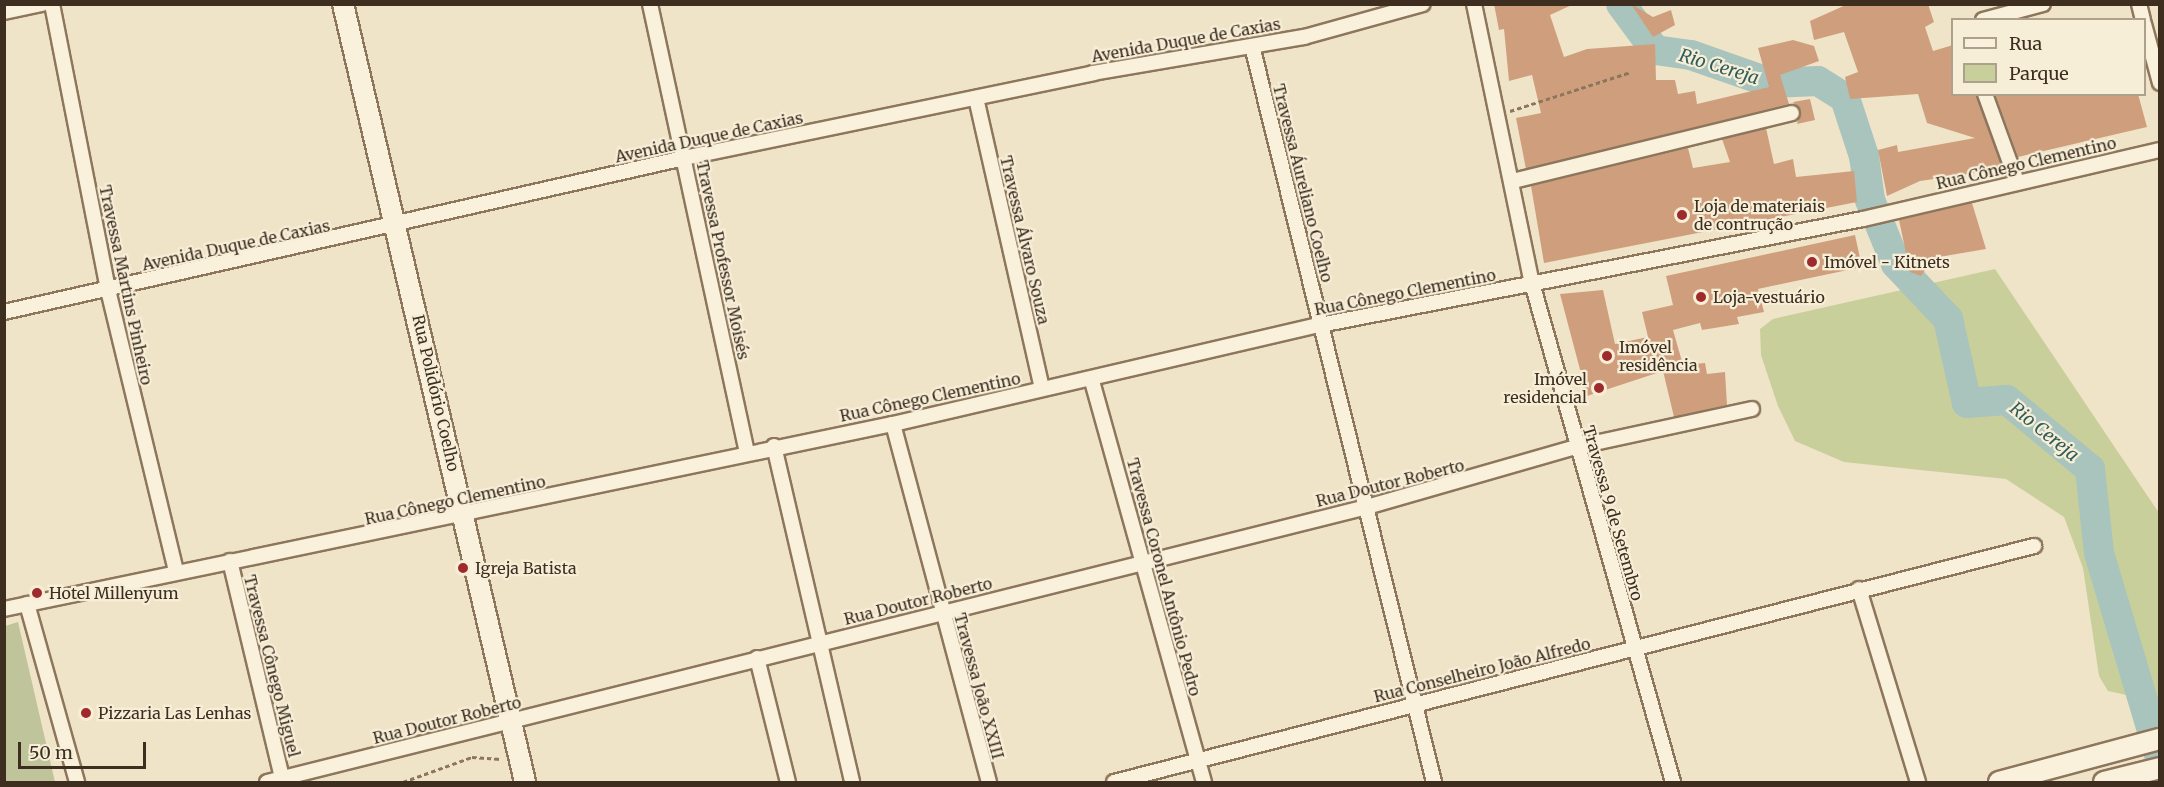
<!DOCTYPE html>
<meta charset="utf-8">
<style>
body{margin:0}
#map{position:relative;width:2164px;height:787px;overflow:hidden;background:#f0e4c8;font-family:Merriweather,serif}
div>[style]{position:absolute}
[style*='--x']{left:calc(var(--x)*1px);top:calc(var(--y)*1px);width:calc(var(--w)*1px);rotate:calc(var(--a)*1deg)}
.green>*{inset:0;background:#c9cf9b}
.cemetery>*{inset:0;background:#bfc49a}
.river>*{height:30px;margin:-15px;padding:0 15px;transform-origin:15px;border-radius:15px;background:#a9c4bc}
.building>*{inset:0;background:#cf9f7d}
.path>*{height:3px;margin-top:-1.5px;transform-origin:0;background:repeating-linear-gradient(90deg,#8d765c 0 4.5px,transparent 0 7.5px)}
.roads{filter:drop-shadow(2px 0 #8d765c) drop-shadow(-2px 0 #8d765c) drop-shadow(0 2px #8d765c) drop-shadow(0 -2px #8d765c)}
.street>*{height:14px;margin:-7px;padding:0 7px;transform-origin:7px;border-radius:7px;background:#faf1dc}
.secondary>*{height:20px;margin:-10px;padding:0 10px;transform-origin:10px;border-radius:10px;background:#faf1dc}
.dots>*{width:16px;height:16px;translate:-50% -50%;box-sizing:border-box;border:3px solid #f7eed8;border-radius:50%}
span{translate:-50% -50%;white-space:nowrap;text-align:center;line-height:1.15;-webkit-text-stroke:4.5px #f7eed8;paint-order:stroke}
.street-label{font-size:16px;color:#3d2e20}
.poi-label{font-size:16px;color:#3d2e20}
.left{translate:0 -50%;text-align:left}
.right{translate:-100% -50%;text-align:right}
.water-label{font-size:18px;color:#2f5d5a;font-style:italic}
.frame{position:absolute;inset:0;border:6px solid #3d2e20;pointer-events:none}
.legend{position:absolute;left:1951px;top:18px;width:195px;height:78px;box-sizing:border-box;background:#f7eed8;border:2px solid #ada18e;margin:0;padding:8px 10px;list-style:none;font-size:18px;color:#3d2e20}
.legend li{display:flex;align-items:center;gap:12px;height:30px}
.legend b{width:30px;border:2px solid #ada18e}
.scale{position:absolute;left:18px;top:742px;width:128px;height:27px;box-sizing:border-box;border:3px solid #3d2e20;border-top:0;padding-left:8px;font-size:18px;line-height:21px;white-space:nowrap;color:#3d2e20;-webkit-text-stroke:4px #f7eed8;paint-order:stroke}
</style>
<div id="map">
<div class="green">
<i style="clip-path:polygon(1995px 269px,2159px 513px,2159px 715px,2137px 714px,2131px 696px,2108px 691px,2099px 676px,2083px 568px,2064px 517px,2006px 479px,1844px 462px,1795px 441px,1778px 406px,1761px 355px,1760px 329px,1773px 319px)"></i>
</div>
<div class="cemetery">
<i style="clip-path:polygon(18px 622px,55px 782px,5px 782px,5px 626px)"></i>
</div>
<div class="river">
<i style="--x:1621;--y:4;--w:57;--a:53.5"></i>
<i style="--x:1655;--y:50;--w:36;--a:8"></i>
<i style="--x:1691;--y:55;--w:85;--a:19.3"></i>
<i style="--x:1771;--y:83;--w:47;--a:-2.4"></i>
<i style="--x:1818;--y:81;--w:32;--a:32"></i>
<i style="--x:1845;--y:98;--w:61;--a:71.9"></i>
<i style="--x:1864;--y:156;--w:44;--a:82.2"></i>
<i style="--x:1870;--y:200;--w:69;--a:67.9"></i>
<i style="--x:1896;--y:264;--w:76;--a:46.6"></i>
<i style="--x:1948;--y:319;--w:86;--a:77.3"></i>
<i style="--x:1967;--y:403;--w:40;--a:-4.3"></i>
<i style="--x:2007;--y:400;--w:108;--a:39.7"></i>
<i style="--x:2090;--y:469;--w:84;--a:83.9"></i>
<i style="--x:2099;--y:553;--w:214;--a:73.4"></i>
</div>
<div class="building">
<i style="clip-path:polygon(1494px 4px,1574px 4px,1550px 15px,1564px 57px,1587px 49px,1655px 44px,1656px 80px,1675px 80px,1678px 94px,1695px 91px,1697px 104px,1769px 87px,1758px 48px,1793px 40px,1814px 46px,1819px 61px,1780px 75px,1789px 104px,1526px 169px,1516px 118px,1541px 113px,1532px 75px,1509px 81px,1504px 29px,1499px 30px)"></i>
<i style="clip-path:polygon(1631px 4px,1653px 17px,1671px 10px,1675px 25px,1653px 37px)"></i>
<i style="clip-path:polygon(1848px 4px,1928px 4px,1934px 22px,1925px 27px,1933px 51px,1953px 45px,1953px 94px,1976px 94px,2003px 169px,1920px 181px,1887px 196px,1878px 150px,1897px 145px,1898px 152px,1975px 138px,1927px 123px,1918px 94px,1850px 99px,1845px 77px,1858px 72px,1844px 32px,1814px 40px,1810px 21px)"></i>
<i style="clip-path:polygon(1995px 94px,2138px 94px,2147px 127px,2018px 157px)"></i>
<i style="clip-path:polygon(1810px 99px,1815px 120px,1797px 124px,1801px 111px,1793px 102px)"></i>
<i style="clip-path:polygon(1766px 128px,1774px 164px,1793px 159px,1796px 177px,1854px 171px,1857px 202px,1544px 263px,1531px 186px,1688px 148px,1693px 168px,1730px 162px,1722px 139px)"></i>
<i style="clip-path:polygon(1972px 203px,1986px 249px,1933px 258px,1921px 276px,1910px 272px,1899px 220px)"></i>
<i style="clip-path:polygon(1855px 235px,1862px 267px,1758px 289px,1764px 312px,1737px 317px,1739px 324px,1702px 330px,1700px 323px,1673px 330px,1683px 365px,1705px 363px,1707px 374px,1725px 372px,1727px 405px,1674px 417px,1663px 371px,1587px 396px,1560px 294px,1603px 290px,1615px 344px,1648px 337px,1642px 312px,1673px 305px,1666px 276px)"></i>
</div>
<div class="path">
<i style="--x:1510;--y:111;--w:127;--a:-17.9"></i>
<i style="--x:403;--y:782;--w:73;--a:-19.9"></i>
<i style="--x:472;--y:757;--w:29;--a:4"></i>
</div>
<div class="roads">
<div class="street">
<i style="--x:52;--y:4;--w:291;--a:78.9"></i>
<i style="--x:108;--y:290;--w:289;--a:76.4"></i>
<i style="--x:650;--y:4;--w:458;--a:77.8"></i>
<i style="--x:1474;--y:4;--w:285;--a:78.3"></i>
<i style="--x:1532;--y:283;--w:519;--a:74.22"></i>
<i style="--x:2139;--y:4;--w:16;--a:76"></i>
<i style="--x:4;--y:12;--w:39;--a:-12"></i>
<i style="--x:1983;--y:20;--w:62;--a:-14.9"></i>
<i style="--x:2144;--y:24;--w:61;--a:74.8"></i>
<i style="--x:1252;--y:46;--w:758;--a:76.11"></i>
<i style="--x:1985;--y:94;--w:94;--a:70"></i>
<i style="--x:976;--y:98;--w:298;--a:77.2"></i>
<i style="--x:1513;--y:181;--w:287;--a:-13.7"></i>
<i style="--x:4;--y:312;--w:697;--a:-12.76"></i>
<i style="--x:684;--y:158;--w:418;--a:-11.7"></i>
<i style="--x:1093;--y:73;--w:214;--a:-9.7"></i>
<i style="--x:1304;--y:37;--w:123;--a:-15.5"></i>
<i style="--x:1092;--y:381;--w:416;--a:74.4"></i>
<i style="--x:893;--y:424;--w:371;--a:75"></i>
<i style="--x:774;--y:446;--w:345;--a:76.9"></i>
<i style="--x:230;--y:561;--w:223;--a:76.5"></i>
<i style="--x:1859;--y:589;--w:202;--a:73"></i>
<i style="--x:27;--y:604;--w:185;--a:74.3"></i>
<i style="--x:4;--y:609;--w:908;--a:-11.76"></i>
<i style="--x:893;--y:424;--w:438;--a:-13.1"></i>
<i style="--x:1320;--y:325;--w:553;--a:-11.05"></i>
<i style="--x:1863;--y:219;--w:305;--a:-13.1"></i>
<i style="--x:757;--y:658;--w:128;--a:76"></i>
<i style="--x:267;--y:782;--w:1130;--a:-14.04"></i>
<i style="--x:1363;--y:508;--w:222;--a:-16"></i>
<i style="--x:1576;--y:447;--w:180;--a:-12.2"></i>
<i style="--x:1114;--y:782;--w:950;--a:-14.39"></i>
</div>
<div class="secondary">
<i style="--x:343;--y:4;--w:799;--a:76.83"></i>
<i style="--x:1999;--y:782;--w:167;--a:-15"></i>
<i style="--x:2104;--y:782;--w:58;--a:-14"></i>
</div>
</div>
<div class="dots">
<i style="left:1682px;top:215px;background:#9e2a2b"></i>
<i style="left:1812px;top:262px;background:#9e2a2b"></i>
<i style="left:1701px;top:297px;background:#9e2a2b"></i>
<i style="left:1607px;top:356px;background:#9e2a2b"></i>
<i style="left:1599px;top:388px;background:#9e2a2b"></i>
<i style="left:463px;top:568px;background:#9e2a2b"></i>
<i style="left:37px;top:593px;background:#9e2a2b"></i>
<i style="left:86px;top:713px;background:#9e2a2b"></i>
</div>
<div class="street-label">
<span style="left:1186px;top:40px;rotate:-10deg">Avenida Duque de Caxias</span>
<span style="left:709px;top:137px;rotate:-12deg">Avenida Duque de Caxias</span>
<span style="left:2026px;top:163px;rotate:-13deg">Rua Cônego Clementino</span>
<span style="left:1303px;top:183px;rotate:76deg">Travessa Áureliano Coelho</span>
<span style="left:1025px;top:240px;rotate:77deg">Travessa Álvaro Souza</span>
<span style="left:236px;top:245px;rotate:-12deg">Avenida Duque de Caxias</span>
<span style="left:723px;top:260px;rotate:78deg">Travessa Professor Moisés</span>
<span style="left:126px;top:285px;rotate:78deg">Travessa Martins Pinheiro</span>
<span style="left:1405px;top:292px;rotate:-11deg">Rua Cônego Clementino</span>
<span style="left:436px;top:393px;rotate:77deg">Rua Polidório Coelho</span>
<span style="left:930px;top:397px;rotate:-12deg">Rua Cônego Clementino</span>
<span style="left:1390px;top:483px;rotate:-14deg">Rua Doutor Roberto</span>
<span style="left:455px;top:500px;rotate:-12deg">Rua Cônego Clementino</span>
<span style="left:1613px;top:513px;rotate:74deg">Travessa 9 de Setembro</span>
<span style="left:1164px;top:577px;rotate:75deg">Travessa Coronel Antônio Pedro</span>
<span style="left:918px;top:601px;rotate:-14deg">Rua Doutor Roberto</span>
<span style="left:272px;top:666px;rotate:76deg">Travessa Cônego Miguel</span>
<span style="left:1482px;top:670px;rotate:-14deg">Rua Conselheiro João Alfredo</span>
<span style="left:979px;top:686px;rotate:75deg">Travessa João XXIII</span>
<span style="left:447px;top:720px;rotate:-14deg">Rua Doutor Roberto</span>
</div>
<div class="poi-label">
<span class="left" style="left:1694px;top:215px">Loja de materiais<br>de contrução</span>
<span class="left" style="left:1824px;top:262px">Imóvel - Kitnets</span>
<span class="left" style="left:1713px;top:297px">Loja-vestuário</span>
<span class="left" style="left:1619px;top:356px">Imóvel<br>residência</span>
<span class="right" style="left:1587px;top:388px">Imóvel<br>residencial</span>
<span class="left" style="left:475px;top:568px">Igreja Batista</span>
<span class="left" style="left:49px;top:593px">Hotel Millenyum</span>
<span class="left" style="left:98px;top:713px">Pizzaria Las Lenhas</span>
</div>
<div class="water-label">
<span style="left:1719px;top:67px;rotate:17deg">Rio Cereja</span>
<span style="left:2044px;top:432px;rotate:39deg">Rio Cereja</span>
</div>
<div class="frame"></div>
<ul class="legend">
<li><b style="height:8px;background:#faf1dc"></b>Rua</li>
<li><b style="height:16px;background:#c9cf9b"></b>Parque</li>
</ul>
<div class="scale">50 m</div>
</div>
